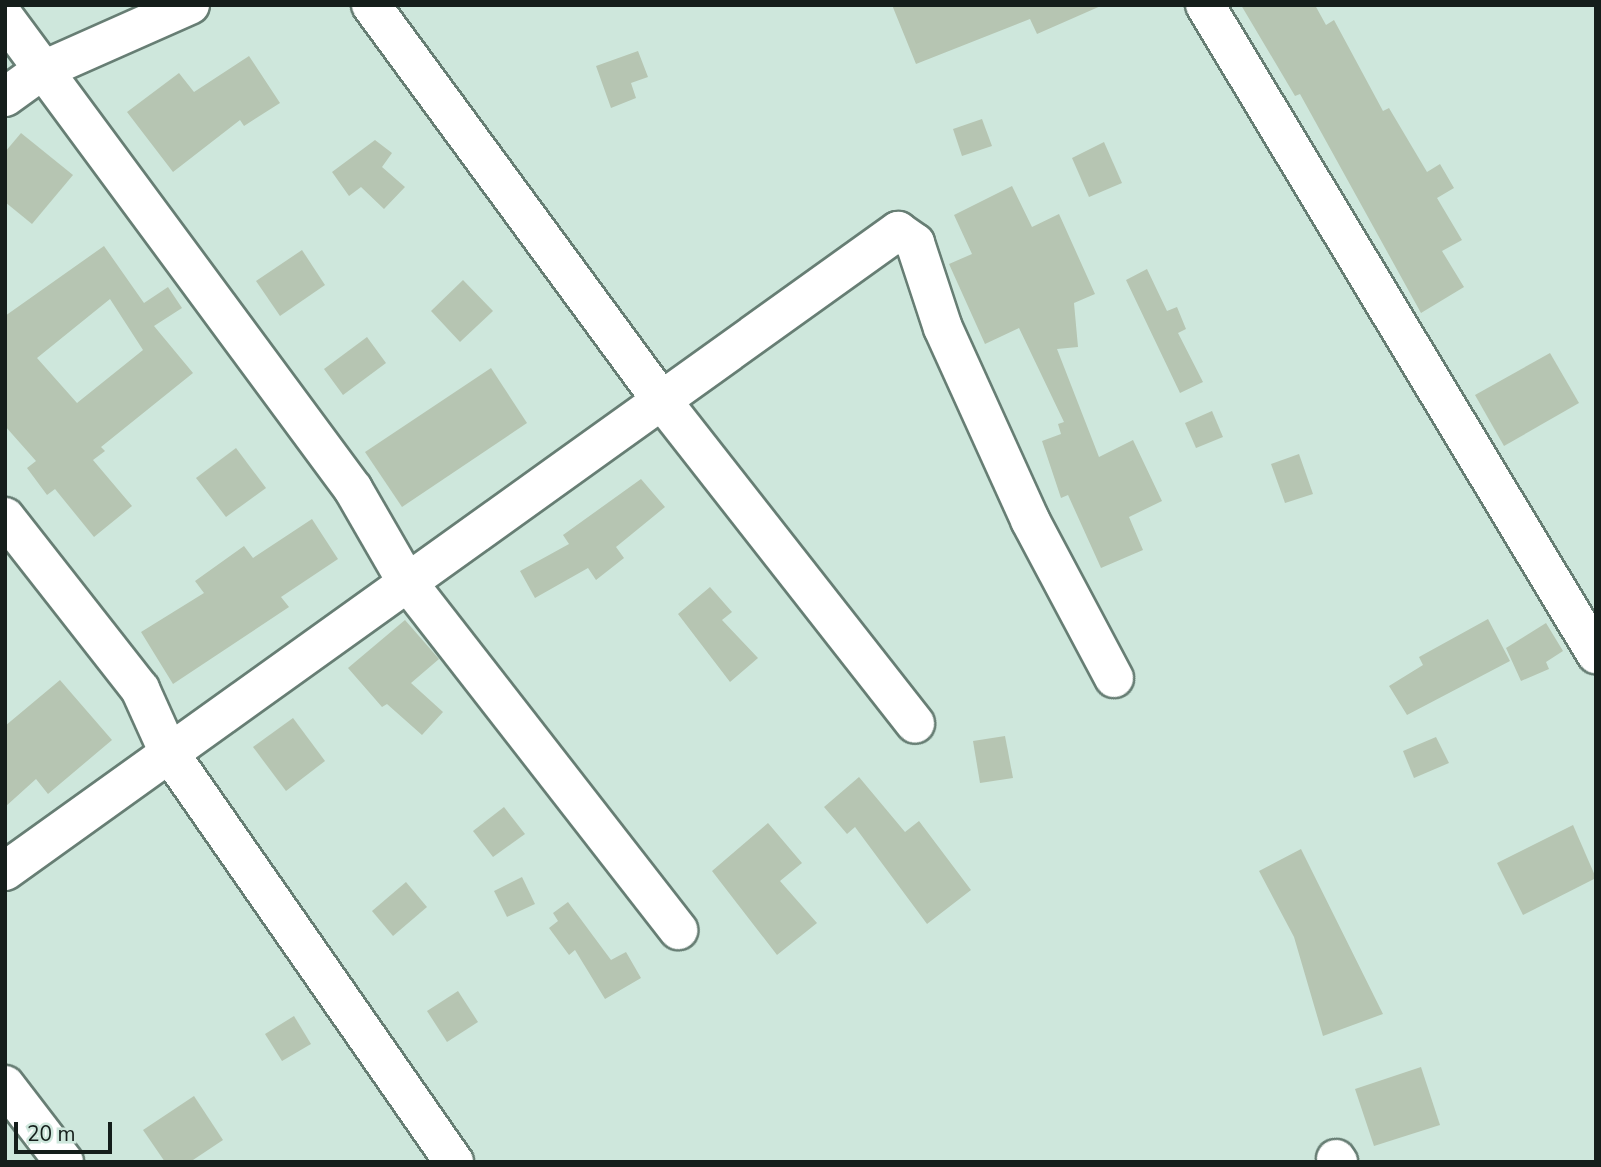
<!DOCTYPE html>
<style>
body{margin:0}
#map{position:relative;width:1601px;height:1167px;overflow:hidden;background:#cee7dc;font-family:"Nunito Sans",sans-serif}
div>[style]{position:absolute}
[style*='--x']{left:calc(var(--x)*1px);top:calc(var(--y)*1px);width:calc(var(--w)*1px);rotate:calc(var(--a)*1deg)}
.building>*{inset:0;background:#b6c5b2}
.roads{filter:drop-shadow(2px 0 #677e74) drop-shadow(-2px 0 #677e74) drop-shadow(0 2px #677e74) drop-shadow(0 -2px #677e74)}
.minor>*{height:38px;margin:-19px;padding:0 19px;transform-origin:19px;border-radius:19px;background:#fff}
.major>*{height:38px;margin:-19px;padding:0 19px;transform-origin:19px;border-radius:19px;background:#fff}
span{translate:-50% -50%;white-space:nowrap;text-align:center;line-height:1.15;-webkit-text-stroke:5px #cee7dc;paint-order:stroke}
.frame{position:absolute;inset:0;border:7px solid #151e1b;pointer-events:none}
.scale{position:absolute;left:14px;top:1122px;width:98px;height:32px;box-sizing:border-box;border:4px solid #151e1b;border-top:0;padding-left:9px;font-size:21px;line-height:24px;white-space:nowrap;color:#151e1b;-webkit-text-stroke:5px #cee7dc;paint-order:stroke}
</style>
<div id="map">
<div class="building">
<i style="clip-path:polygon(892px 5px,1103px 5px,1037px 34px,1030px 19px,916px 64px)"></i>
<i style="clip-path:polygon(1241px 5px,1315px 5px,1326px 25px,1334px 20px,1383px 111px,1389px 108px,1427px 172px,1440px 164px,1454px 188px,1437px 198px,1462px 240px,1442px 251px,1464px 287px,1421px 313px,1300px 94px,1295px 96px)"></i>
<i style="clip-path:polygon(638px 51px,648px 77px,631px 83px,636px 98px,611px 108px,596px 66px)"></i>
<i style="clip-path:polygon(249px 56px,280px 103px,244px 126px,240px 120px,173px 172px,127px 112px,179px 73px,194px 92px)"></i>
<i style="clip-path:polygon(982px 119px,992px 146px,962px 156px,953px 129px)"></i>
<i style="clip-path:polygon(21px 133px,73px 175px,32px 224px,5px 202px,5px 152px)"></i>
<i style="clip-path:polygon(375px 140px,392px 153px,382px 167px,405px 187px,384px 209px,361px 187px,349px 196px,332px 172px)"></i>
<i style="clip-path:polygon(1104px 142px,1122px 183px,1089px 197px,1072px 158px)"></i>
<i style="clip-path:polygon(1012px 186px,1032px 227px,1059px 214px,1095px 294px,1074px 303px,1078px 347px,1057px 349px,1099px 457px,1133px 440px,1162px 501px,1129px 517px,1143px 550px,1101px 568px,1068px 495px,1061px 498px,1042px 441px,1061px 434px,1058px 424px,1064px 422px,1019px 328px,985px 344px,949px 264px,972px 254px,954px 215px)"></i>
<i style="clip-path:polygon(evenodd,104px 246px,144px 303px,168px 287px,182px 308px,154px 326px,193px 373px,101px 447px,105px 451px,93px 460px,132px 506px,94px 537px,55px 489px,47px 495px,27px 468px,36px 461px,5px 426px,5px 316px,104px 246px,110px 299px,143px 350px,77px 403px,37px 358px,110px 299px)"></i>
<i style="clip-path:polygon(302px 250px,325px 285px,280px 316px,256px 281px)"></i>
<i style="clip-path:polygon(1147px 269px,1167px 311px,1177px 307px,1186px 329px,1178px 333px,1203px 382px,1180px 393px,1126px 280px)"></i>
<i style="clip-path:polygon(463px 280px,493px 311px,460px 342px,431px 311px)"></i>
<i style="clip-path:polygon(367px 337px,386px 363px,343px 395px,324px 369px)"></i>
<i style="clip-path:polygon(1550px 353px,1579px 403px,1504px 446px,1475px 395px)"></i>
<i style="clip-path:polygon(491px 368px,527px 423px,402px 507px,365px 452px)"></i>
<i style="clip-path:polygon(1212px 411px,1223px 437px,1196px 448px,1185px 423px)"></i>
<i style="clip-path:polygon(236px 448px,266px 488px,226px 517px,196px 478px)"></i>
<i style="clip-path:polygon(1299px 454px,1313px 494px,1285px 503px,1271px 464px)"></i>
<i style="clip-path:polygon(641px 479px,665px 507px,616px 547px,624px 558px,596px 580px,588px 568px,535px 598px,520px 571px,569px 544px,563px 535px)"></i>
<i style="clip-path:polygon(312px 519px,338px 559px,281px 597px,289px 607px,173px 684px,141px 632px,204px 593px,195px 581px,244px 546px,253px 558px)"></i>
<i style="clip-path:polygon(710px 587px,732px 612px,722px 620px,758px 658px,730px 682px,678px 614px)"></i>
<i style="clip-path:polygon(1488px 619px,1510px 661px,1407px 715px,1389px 686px,1423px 665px,1419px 657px)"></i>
<i style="clip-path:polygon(405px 620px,439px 659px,411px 683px,443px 712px,422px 735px,387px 704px,382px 707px,348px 668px)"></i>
<i style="clip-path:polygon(1546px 623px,1563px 651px,1546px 662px,1549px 669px,1521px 681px,1506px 648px)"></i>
<i style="clip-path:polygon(60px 680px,112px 740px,48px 794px,36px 779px,5px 807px,5px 726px)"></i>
<i style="clip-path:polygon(293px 718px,325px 761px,286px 791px,253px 747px)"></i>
<i style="clip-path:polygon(1005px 736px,1013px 778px,980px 783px,973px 741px)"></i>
<i style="clip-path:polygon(1436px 737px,1449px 763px,1414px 778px,1403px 751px)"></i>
<i style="clip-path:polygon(859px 777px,905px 832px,919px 821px,971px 890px,927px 924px,855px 827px,847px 834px,824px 807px)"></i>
<i style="clip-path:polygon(504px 807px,525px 834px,493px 857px,473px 831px)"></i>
<i style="clip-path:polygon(768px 823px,802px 863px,780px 881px,817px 923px,777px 955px,712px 871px)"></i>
<i style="clip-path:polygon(1573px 825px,1596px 878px,1523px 915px,1497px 863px)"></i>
<i style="clip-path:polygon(1301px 849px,1383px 1014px,1323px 1036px,1294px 937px,1259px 871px)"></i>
<i style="clip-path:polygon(522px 877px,535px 904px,507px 917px,494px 891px)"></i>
<i style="clip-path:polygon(406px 882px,427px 907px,393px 936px,372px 911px)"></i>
<i style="clip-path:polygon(568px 902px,611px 960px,626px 952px,641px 978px,605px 999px,575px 950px,569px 955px,549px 928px,558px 921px,553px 913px)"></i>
<i style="clip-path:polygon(458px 991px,478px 1022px,447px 1042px,427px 1011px)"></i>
<i style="clip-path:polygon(294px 1016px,311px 1044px,282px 1061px,265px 1034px)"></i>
<i style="clip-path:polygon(1421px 1067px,1440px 1125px,1374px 1146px,1355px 1089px)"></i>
<i style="clip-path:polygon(194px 1096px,223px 1140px,190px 1162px,165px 1162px,143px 1130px)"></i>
</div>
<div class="roads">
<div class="minor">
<i style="--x:371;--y:5;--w:486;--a:53.7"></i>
<i style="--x:659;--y:397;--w:415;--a:51.9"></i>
<i style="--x:5;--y:18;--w:586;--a:53.54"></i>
<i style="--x:353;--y:489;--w:104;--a:60"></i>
<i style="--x:405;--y:579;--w:445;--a:52.1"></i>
<i style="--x:5;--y:97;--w:44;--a:-35.8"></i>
<i style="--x:41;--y:71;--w:163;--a:-23.9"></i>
<i style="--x:5;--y:517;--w:219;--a:51.9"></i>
<i style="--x:140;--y:689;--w:68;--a:65.7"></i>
<i style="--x:168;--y:751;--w:501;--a:55.17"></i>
<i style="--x:5;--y:871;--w:1099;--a:-35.63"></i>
<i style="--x:898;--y:231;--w:21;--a:35"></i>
<i style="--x:915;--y:243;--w:89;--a:71.8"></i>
<i style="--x:943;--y:328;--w:211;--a:65.6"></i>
<i style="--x:1030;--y:520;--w:179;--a:62"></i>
<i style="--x:5;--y:1085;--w:97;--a:52.5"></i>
<i style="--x:1336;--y:1159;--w:4;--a:56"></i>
</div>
<div class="major">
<i style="--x:1205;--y:5;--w:758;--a:58.93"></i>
</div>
</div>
<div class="frame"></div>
<div class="scale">20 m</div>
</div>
